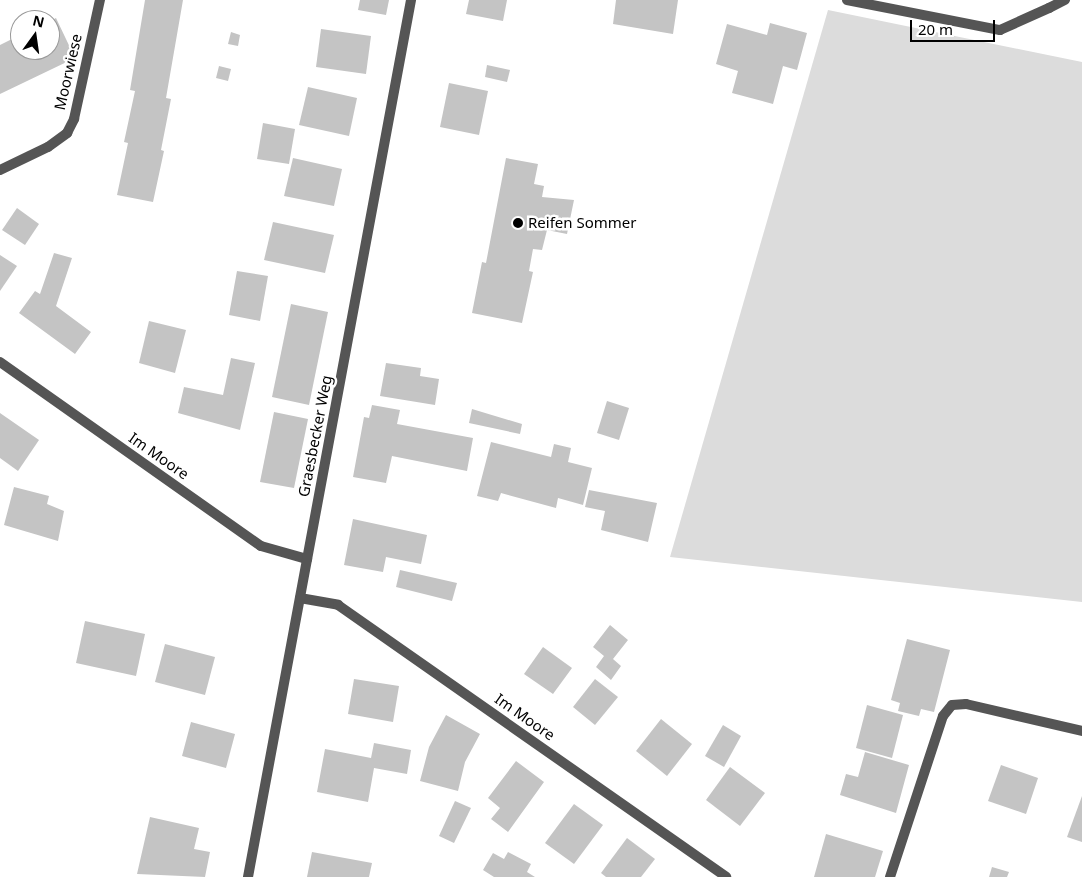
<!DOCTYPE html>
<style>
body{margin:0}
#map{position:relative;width:1082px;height:877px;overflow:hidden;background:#fff;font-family:"Noto Sans",sans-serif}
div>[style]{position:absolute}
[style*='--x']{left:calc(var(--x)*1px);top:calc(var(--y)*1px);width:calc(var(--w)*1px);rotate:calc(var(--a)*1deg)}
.green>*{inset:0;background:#dcdcdc}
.building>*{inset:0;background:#c4c4c4}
.lane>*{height:10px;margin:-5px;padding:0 5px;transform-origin:5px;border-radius:5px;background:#555}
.street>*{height:10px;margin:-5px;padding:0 5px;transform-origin:5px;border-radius:5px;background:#555}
.dots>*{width:14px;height:14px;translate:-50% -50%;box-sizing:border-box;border:2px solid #fff;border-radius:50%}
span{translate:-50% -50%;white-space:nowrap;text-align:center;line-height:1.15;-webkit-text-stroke:5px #fff;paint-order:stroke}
.street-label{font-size:15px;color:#000}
.poi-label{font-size:15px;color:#000}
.left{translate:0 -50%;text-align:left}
.north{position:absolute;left:10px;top:10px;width:50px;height:50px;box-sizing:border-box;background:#fff;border:1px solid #999;border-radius:50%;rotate:14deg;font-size:14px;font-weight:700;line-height:20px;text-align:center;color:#000}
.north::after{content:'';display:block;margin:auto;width:18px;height:22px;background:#000;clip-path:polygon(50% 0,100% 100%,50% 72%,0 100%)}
.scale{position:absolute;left:910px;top:20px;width:85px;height:22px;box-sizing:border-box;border:2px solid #000;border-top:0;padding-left:6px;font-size:15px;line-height:18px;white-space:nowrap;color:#000;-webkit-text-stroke:4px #fff;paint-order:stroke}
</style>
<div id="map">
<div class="green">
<i style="clip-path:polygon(828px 10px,1082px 62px,1082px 602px,670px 557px)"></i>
</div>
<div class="building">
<i style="clip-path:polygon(145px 0,183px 0,166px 98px,171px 99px,161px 150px,164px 151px,153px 202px,117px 195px,128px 143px,124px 142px,135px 91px,130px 90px)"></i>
<i style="clip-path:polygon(360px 0,389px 0,386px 15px,358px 10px)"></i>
<i style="clip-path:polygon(469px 0,507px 0,503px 21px,466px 14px)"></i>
<i style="clip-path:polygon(616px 0,678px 0,673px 34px,613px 24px)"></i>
<i style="clip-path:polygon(56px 18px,75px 58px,0 94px,0 45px,20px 35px,20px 50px,50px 50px,50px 21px)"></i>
<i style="clip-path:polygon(770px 23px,807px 33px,797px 70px,783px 66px,773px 104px,732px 93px,738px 71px,716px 64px,727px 24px,767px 35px)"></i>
<i style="clip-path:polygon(321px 29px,371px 36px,366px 74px,316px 67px)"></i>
<i style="clip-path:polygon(231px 32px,240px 35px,238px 46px,228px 44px)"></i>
<i style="clip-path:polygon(487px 65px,510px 70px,507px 82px,485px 77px)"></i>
<i style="clip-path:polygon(219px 66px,231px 69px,228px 81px,216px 78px)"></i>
<i style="clip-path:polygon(449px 83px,488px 91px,479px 135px,440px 127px)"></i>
<i style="clip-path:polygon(308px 87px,357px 98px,349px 136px,299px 125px)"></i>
<i style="clip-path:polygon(263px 123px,295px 129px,289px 164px,257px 159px)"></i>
<i style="clip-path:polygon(293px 158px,342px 169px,334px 206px,284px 196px)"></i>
<i style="clip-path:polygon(506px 158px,538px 164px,534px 184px,544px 186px,542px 197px,574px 200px,567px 234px,547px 230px,542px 250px,533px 249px,529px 271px,533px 272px,522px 323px,472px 313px,482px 262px,486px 263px)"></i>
<i style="clip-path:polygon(17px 208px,39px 224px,25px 245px,2px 230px)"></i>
<i style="clip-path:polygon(273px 222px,334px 235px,325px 273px,264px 260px)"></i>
<i style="clip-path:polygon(54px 253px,72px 258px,56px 306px,91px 332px,75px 354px,19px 313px,35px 291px,40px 294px)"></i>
<i style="clip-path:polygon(0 255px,17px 266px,0 291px)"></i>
<i style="clip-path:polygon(237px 271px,268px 276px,260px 321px,229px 315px)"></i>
<i style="clip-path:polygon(291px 304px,328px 312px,309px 405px,272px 397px)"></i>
<i style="clip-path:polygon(149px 321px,186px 330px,175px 373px,139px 363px)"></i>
<i style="clip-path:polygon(231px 358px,255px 363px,240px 430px,178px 413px,184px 387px,223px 395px)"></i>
<i style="clip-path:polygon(386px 363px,421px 368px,420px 376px,439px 379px,435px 405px,380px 396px)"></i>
<i style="clip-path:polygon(607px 401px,629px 408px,619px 440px,597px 433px)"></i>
<i style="clip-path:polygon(372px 405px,400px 410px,397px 424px,473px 438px,467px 471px,392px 456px,386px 483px,353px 477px,364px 417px,369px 418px)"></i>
<i style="clip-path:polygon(472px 409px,522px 424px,520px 434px,469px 423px)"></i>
<i style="clip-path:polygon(274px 412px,308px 419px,294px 488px,260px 482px)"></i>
<i style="clip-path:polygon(0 413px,39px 440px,18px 471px,0 458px)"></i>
<i style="clip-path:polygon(491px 442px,551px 457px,554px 444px,571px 448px,568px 462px,592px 468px,583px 505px,558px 498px,556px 508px,501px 493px,498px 501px,477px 496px)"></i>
<i style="clip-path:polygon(14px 487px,49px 496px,47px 504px,64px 511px,58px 541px,4px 525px)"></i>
<i style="clip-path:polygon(589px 490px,657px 503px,648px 542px,601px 530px,605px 511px,585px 507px)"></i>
<i style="clip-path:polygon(353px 519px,427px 535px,421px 564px,386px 557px,383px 572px,344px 565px)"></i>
<i style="clip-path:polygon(400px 570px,457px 583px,452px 601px,396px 587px)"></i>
<i style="clip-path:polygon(85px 621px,145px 634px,136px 676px,76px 663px)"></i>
<i style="clip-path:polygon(610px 625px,628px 640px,613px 659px,621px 666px,611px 680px,596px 667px,604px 656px,593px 647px)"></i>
<i style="clip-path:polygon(907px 639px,950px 650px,934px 712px,921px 709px,919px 716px,898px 711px,900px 703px,891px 700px)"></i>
<i style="clip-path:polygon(165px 644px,215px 657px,205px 695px,155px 682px)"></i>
<i style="clip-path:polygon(543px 647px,572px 668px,553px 694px,524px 674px)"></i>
<i style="clip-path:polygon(354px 679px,399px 686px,393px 722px,348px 714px)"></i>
<i style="clip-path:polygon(595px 679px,618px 697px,595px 725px,573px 707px)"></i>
<i style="clip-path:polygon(867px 705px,903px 715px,892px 758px,856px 748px)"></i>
<i style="clip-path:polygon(446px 715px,480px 734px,465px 762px,458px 791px,420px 781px,429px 747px)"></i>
<i style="clip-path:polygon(661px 719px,692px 744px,667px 776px,636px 751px)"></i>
<i style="clip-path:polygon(191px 722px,235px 734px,226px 768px,182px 756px)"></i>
<i style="clip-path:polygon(723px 725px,741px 736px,724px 767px,705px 756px)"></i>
<i style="clip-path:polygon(374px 743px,411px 750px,407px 774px,374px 768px,368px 802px,317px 792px,325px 749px,371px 758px)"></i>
<i style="clip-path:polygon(865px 752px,909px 765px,896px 813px,840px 795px,846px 774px,858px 777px)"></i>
<i style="clip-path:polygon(516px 761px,544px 782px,508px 832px,491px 819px,500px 808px,488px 798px)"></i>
<i style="clip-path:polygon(1001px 765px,1038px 778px,1026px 814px,988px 801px)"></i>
<i style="clip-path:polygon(730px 767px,765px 793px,740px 826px,706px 800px)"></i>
<i style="clip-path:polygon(1082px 796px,1082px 842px,1067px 837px)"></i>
<i style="clip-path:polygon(455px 801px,471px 808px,454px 843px,439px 836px)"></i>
<i style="clip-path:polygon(574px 804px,603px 825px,574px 864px,545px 843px)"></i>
<i style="clip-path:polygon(150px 817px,199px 828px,194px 849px,210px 852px,205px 877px,137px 874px)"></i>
<i style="clip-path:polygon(826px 834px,883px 851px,875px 877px,814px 877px)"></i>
<i style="clip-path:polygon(627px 838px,655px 859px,641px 877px,606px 877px,601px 873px)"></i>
<i style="clip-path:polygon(312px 852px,372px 863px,369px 877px,307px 877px)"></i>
<i style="clip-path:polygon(508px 852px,531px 864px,527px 872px,535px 877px,494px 877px,483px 870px,493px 853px,504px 859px)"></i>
<i style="clip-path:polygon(992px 867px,1009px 872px,1007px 877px,989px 877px)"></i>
</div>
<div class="lane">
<i style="--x:1049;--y:8;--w:18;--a:-27"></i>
</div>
<div class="street">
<i style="--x:847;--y:0;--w:156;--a:11.1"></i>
<i style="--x:1000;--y:30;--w:54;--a:-24.2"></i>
<i style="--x:0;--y:170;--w:53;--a:-25.6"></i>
<i style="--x:48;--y:147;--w:24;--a:-36"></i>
<i style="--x:67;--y:133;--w:16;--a:-63"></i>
<i style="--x:74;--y:119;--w:122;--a:-77.7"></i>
<i style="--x:0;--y:362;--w:319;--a:35.2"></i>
<i style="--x:261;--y:546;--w:48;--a:15.8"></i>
<i style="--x:300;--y:598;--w:39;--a:10"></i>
<i style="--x:338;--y:605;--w:474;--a:35"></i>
<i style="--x:248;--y:877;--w:892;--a:-79.47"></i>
<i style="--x:890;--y:877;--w:169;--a:-71.8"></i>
<i style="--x:943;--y:716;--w:14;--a:-51"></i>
<i style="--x:952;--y:705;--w:14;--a:-4"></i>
<i style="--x:966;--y:704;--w:119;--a:13.1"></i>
</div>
<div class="dots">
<i style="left:518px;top:223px;background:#000"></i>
</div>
<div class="street-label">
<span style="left:68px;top:72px;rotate:-77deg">Moorwiese</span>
<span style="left:315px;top:436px;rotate:-79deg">Graesbecker Weg</span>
<span style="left:159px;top:456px;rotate:35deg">Im Moore</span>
<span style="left:525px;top:717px;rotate:35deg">Im Moore</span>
</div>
<div class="poi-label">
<span class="left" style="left:528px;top:223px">Reifen Sommer</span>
</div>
<div class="north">N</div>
<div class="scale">20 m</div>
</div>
